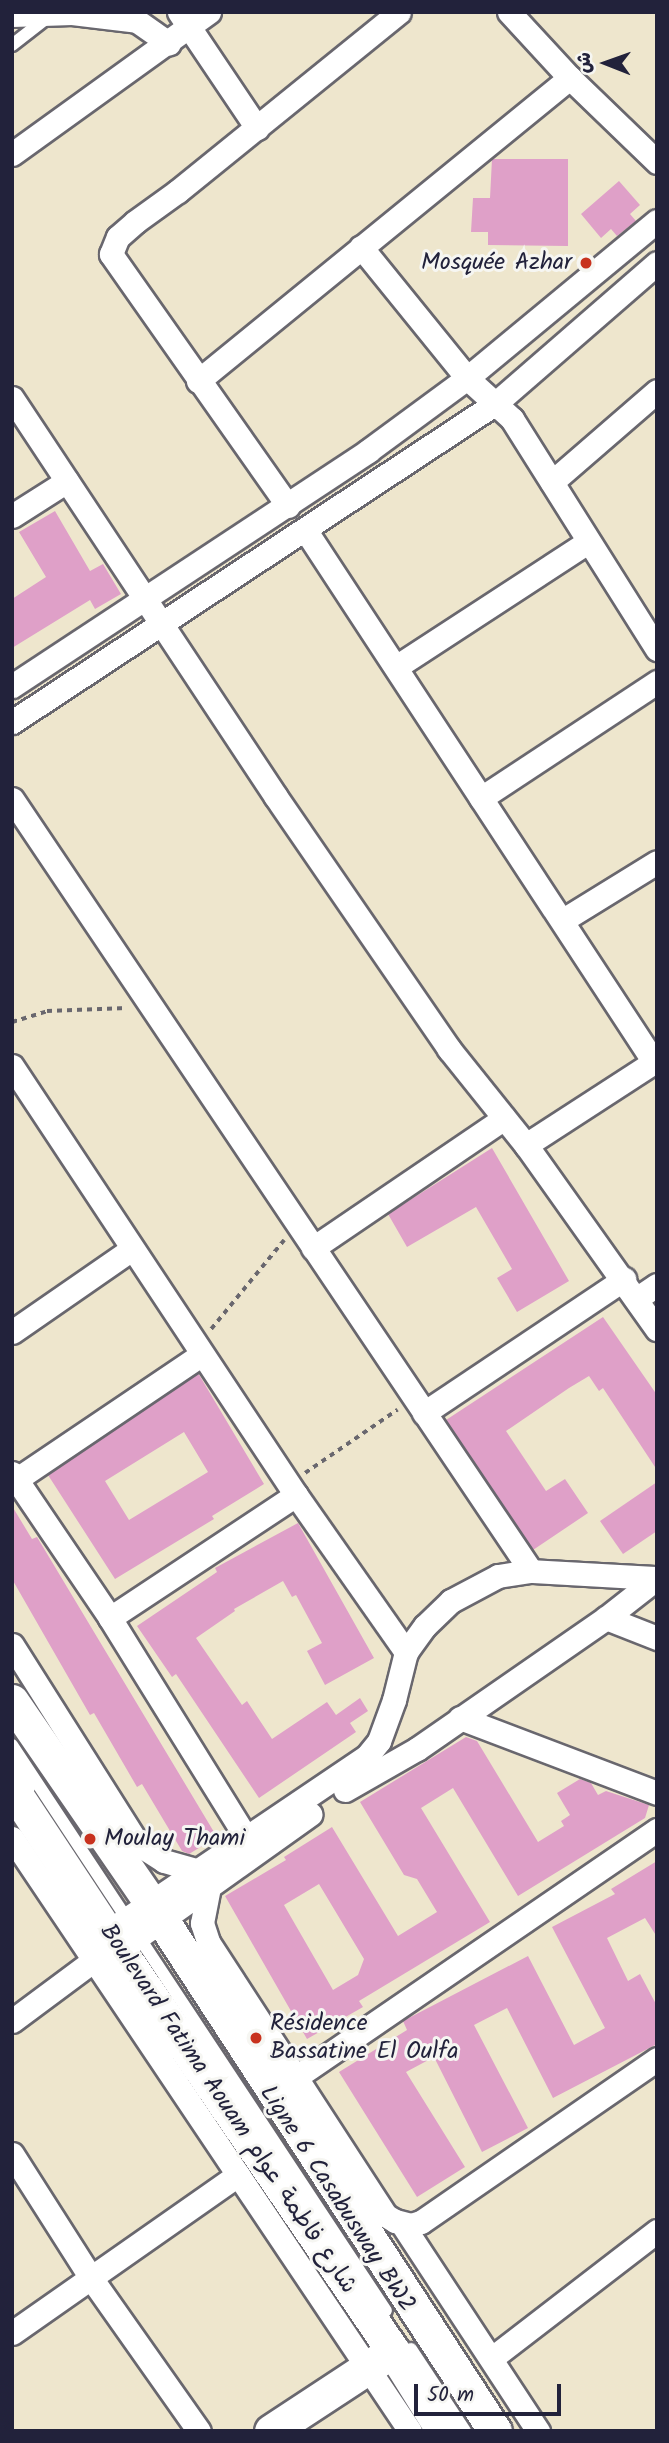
<!DOCTYPE html>
<meta charset="utf-8">
<style>
body{margin:0}
#map{position:relative;width:669px;height:2443px;overflow:hidden;background:#eee6cd;font-family:Kalam,"Playpen Sans Arabic",sans-serif}
div>[style]{position:absolute}
[style*='--x']{left:calc(var(--x)*1px);top:calc(var(--y)*1px);width:calc(var(--w)*1px);rotate:calc(var(--a)*1deg)}
.building>*{inset:0;background:#dfa0c8}
.path>*{height:3.5px;margin-top:-1.75px;transform-origin:0;background:repeating-linear-gradient(90deg,#69676e 0 5px,transparent 0 10px)}
.roads{filter:drop-shadow(2px 0 #69676e) drop-shadow(-2px 0 #69676e) drop-shadow(0 2px #69676e) drop-shadow(0 -2px #69676e)}
.lane>*{height:12px;margin:-6px;padding:0 6px;transform-origin:6px;border-radius:6px;background:#fff}
.street>*{height:23px;margin:-11.5px;padding:0 11.5px;transform-origin:11.5px;border-radius:11.5px;background:#fff}
.secondary>*{height:33px;margin:-16.5px;padding:0 16.5px;transform-origin:16.5px;border-radius:16.5px;background:#fff}
.dots>*{width:19px;height:19px;translate:-50% -50%;box-sizing:border-box;border:4px solid #f6f6f2;border-radius:50%}
span{translate:-50% -50%;white-space:nowrap;text-align:center;line-height:1.15;-webkit-text-stroke:6px #f6f6f2;paint-order:stroke}
.poi-label{font-size:24px;color:#22223b}
.right{translate:-100% -50%;text-align:right}
.left{translate:0 -50%;text-align:left}
.street-label{font-size:24px;color:#22223b}
.frame{position:absolute;inset:0;border:14px solid #22223b;pointer-events:none}
.north{position:absolute;left:571px;top:28px;width:70px;height:70px;-webkit-text-stroke:5px #f6f6f2;paint-order:stroke;rotate:271deg;font-size:19px;font-weight:700;line-height:28px;text-align:center;color:#22223b}
.north::after{content:'';display:block;margin:auto;width:24px;height:32px;background:#22223b;clip-path:polygon(50% 0,100% 100%,50% 72%,0 100%)}
.scale{position:absolute;left:414px;top:2384px;width:147px;height:32px;box-sizing:border-box;border:4px solid #22223b;border-top:0;padding-left:9px;font-size:21px;line-height:24px;white-space:nowrap;color:#22223b;-webkit-text-stroke:5px #f6f6f2;paint-order:stroke}
</style>
<div id="map">
<div class="building">
<i style="clip-path:polygon(492px 159px,568px 159px,568px 246px,488px 245px,488px 232px,471px 232px,473px 198px,490px 198px)"></i>
<i style="clip-path:polygon(619px 181px,640px 205px,630px 214px,636px 221px,617px 236px,611px 229px,601px 238px,581px 214px)"></i>
<i style="clip-path:polygon(55px 511px,90px 571px,103px 564px,121px 594px,95px 609px,90px 600px,12px 648px,12px 599px,46px 577px,19px 532px)"></i>
<i style="clip-path:polygon(492px 1148px,569px 1281px,517px 1312px,497px 1278px,512px 1269px,476px 1207px,407px 1247px,388px 1214px)"></i>
<i style="clip-path:polygon(603px 1317px,657px 1395px,657px 1470px,603px 1388px,599px 1391px,589px 1376px,569px 1388px,506px 1431px,546px 1491px,565px 1479px,588px 1513px,533px 1550px,446px 1420px)"></i>
<i style="clip-path:polygon(evenodd,198px 1373px,264px 1484px,212px 1516px,214px 1519px,115px 1579px,48px 1475px,198px 1373px,184px 1432px,208px 1472px,129px 1520px,105px 1481px,184px 1432px)"></i>
<i style="clip-path:polygon(657px 1482px,657px 1531px,623px 1554px,600px 1521px)"></i>
<i style="clip-path:polygon(12px 1506px,32px 1539px,37px 1537px,217px 1837px,189px 1854px,182px 1851px,142px 1784px,137px 1787px,94px 1713px,90px 1715px,12px 1579px)"></i>
<i style="clip-path:polygon(298px 1523px,374px 1658px,325px 1685px,307px 1651px,322px 1643px,296px 1595px,292px 1597px,283px 1581px,234px 1609px,235px 1611px,196px 1638px,242px 1705px,247px 1701px,272px 1739px,327px 1702px,336px 1715px,360px 1698px,368px 1711px,350px 1723px,356px 1732px,259px 1798px,176px 1674px,172px 1677px,137px 1626px,217px 1572px,215px 1568px)"></i>
<i style="clip-path:polygon(evenodd,466px 1737px,477px 1741px,538px 1842px,564px 1826px,561px 1821px,570px 1815px,557px 1793px,580px 1779px,591px 1783px,598px 1795px,606px 1791px,649px 1805px,645px 1818px,518px 1896px,453px 1788px,421px 1808px,490px 1922px,359px 2001px,363px 2007px,307px 2039px,225px 1896px,286px 1860px,284px 1857px,332px 1827px,398px 1936px,437px 1912px,417px 1879px,404px 1875px,360px 1802px,466px 1737px,319px 1884px,364px 1959px,358px 1975px,333px 1990px,284px 1905px,319px 1884px)"></i>
<i style="clip-path:polygon(657px 1861px,657px 1937px,645px 1918px,607px 1938px,628px 1981px,640px 1974px,657px 2006px,657px 2044px,553px 2098px,507px 2008px,474px 2025px,528px 2128px,482px 2152px,434px 2057px,406px 2072px,465px 2167px,417px 2197px,339px 2072px,407px 2030px,403px 2021px,528px 1956px,574px 2045px,605px 2028px,552px 1927px,615px 1894px,611px 1889px)"></i>
</div>
<div class="path">
<i style="--x:12;--y:1022;--w:37;--a:-17"></i>
<i style="--x:47;--y:1011;--w:80;--a:-2.1"></i>
<i style="--x:211;--y:1329;--w:115;--a:-50.6"></i>
<i style="--x:305;--y:1473;--w:112;--a:-34.4"></i>
</div>
<div class="roads">
<div class="lane">
<i style="--x:12;--y:45;--w:46;--a:-37.9"></i>
<i style="--x:12;--y:1745;--w:678;--a:56.54"></i>
<i style="--x:12;--y:1762;--w:31;--a:57"></i>
<i style="--x:411;--y:2349;--w:98;--a:56.6"></i>
</div>
<div class="street">
<i style="--x:179;--y:12;--w:140;--a:56.1"></i>
<i style="--x:509;--y:12;--w:90;--a:47.3"></i>
<i style="--x:570;--y:78;--w:121;--a:44"></i>
<i style="--x:12;--y:15;--w:60;--a:-1.9"></i>
<i style="--x:72;--y:13;--w:65;--a:7"></i>
<i style="--x:137;--y:21;--w:39;--a:35"></i>
<i style="--x:12;--y:154;--w:243;--a:-35.8"></i>
<i style="--x:361;--y:247;--w:169;--a:51"></i>
<i style="--x:467;--y:378;--w:61;--a:42.3"></i>
<i style="--x:512;--y:419;--w:272;--a:57.8"></i>
<i style="--x:198;--y:381;--w:480;--a:-39.2"></i>
<i style="--x:12;--y:398;--w:478;--a:56.5"></i>
<i style="--x:276;--y:797;--w:306;--a:55.5"></i>
<i style="--x:449;--y:1049;--w:123;--a:51.3"></i>
<i style="--x:526;--y:1145;--w:226;--a:54.6"></i>
<i style="--x:552;--y:482;--w:139;--a:-40.9"></i>
<i style="--x:288;--y:506;--w:308;--a:-125.1"></i>
<i style="--x:111;--y:254;--w:18;--a:-68"></i>
<i style="--x:118;--y:237;--w:23;--a:-41"></i>
<i style="--x:135;--y:222;--w:53;--a:-35.8"></i>
<i style="--x:178;--y:191;--w:284;--a:-39"></i>
<i style="--x:12;--y:516;--w:65;--a:-32.5"></i>
<i style="--x:306;--y:531;--w:635;--a:56.76"></i>
<i style="--x:396;--y:667;--w:229;--a:-33.1"></i>
<i style="--x:12;--y:686;--w:427;--a:-33.4"></i>
<i style="--x:368;--y:451;--w:123;--a:-36.4"></i>
<i style="--x:467;--y:378;--w:246;--a:-39.6"></i>
<i style="--x:12;--y:722;--w:580;--a:-33.39"></i>
<i style="--x:496;--y:403;--w:213;--a:-41"></i>
<i style="--x:481;--y:798;--w:211;--a:-33.4"></i>
<i style="--x:12;--y:799;--w:930;--a:56.09"></i>
<i style="--x:563;--y:920;--w:110;--a:-31.7"></i>
<i style="--x:12;--y:1066;--w:514;--a:56.5"></i>
<i style="--x:296;--y:1495;--w:192;--a:55"></i>
<i style="--x:526;--y:1145;--w:156;--a:-33"></i>
<i style="--x:313;--y:1248;--w:231;--a:-34.2"></i>
<i style="--x:636;--y:1299;--w:25;--a:-34"></i>
<i style="--x:12;--y:1332;--w:146;--a:-34.7"></i>
<i style="--x:424;--y:1413;--w:241;--a:-33.8"></i>
<i style="--x:12;--y:1473;--w:175;--a:55.9"></i>
<i style="--x:110;--y:1618;--w:260;--a:58.2"></i>
<i style="--x:17;--y:1479;--w:223;--a:-34"></i>
<i style="--x:110;--y:1618;--w:223;--a:-33.5"></i>
<i style="--x:606;--y:1618;--w:55;--a:21.4"></i>
<i style="--x:12;--y:1645;--w:236;--a:57.7"></i>
<i style="--x:138;--y:1844;--w:31;--a:33"></i>
<i style="--x:164;--y:1861;--w:36;--a:16"></i>
<i style="--x:460;--y:1718;--w:211;--a:20.8"></i>
<i style="--x:345;--y:1790;--w:83;--a:-29.7"></i>
<i style="--x:417;--y:1749;--w:230;--a:-34.7"></i>
<i style="--x:606;--y:1618;--w:65;--a:-38.1"></i>
<i style="--x:12;--y:1838;--w:714;--a:56.13"></i>
<i style="--x:209;--y:1887;--w:37;--a:101"></i>
<i style="--x:202;--y:1923;--w:20;--a:72"></i>
<i style="--x:208;--y:1942;--w:325;--a:57"></i>
<i style="--x:385;--y:2215;--w:12;--a:31"></i>
<i style="--x:395;--y:2221;--w:16;--a:14"></i>
<i style="--x:411;--y:2225;--w:10;--a:-17"></i>
<i style="--x:421;--y:2222;--w:287;--a:-34.6"></i>
<i style="--x:107;--y:1932;--w:314;--a:-34.1"></i>
<i style="--x:367;--y:1756;--w:19;--a:-51"></i>
<i style="--x:379;--y:1741;--w:44;--a:-69.9"></i>
<i style="--x:394;--y:1700;--w:49;--a:-76"></i>
<i style="--x:406;--y:1652;--w:32;--a:-54"></i>
<i style="--x:425;--y:1626;--w:36;--a:-44"></i>
<i style="--x:451;--y:1601;--w:53;--a:-28"></i>
<i style="--x:498;--y:1576;--w:33;--a:-9"></i>
<i style="--x:531;--y:1571;--w:126;--a:3.2"></i>
<i style="--x:120;--y:1950;--w:234;--a:-35.5"></i>
<i style="--x:12;--y:2021;--w:116;--a:-36.6"></i>
<i style="--x:286;--y:2084;--w:450;--a:-34.4"></i>
<i style="--x:12;--y:2154;--w:147;--a:57.5"></i>
<i style="--x:91;--y:2278;--w:187;--a:54.8"></i>
<i style="--x:402;--y:2224;--w:248;--a:56.7"></i>
<i style="--x:12;--y:2333;--w:276;--a:-35"></i>
<i style="--x:492;--y:2358;--w:208;--a:-37.6"></i>
</div>
<div class="secondary">
<i style="--x:12;--y:1701;--w:245;--a:55.5"></i>
<i style="--x:151;--y:1903;--w:630;--a:56.92"></i>
<i style="--x:12;--y:1788;--w:173;--a:56.6"></i>
<i style="--x:107;--y:1932;--w:507;--a:55.68"></i>
<i style="--x:393;--y:2351;--w:94;--a:58"></i>
<i style="--x:271;--y:2431;--w:146;--a:-33.3"></i>
</div>
</div>
<div class="dots">
<i style="left:586px;top:263px;background:#c8321e"></i>
<i style="left:90px;top:1839px;background:#c8321e"></i>
<i style="left:256px;top:2038px;background:#c8321e"></i>
</div>
<div class="poi-label">
<span class="right" style="left:572px;top:263px">Mosquée Azhar</span>
<span class="left" style="left:104px;top:1839px">Moulay Thami</span>
<span class="left" style="left:270px;top:2038px">Résidence<br>Bassatine El Oulfa</span>
</div>
<div class="street-label">
<span style="left:228px;top:2109px;rotate:56deg">Boulevard Fatima Aouam شارع فاطمة عوام</span>
<span style="left:337px;top:2199px;rotate:57deg">Ligne 6 Casabusway BW2</span>
</div>
<div class="frame"></div>
<div class="north">ش</div>
<div class="scale">50 m</div>
</div>
